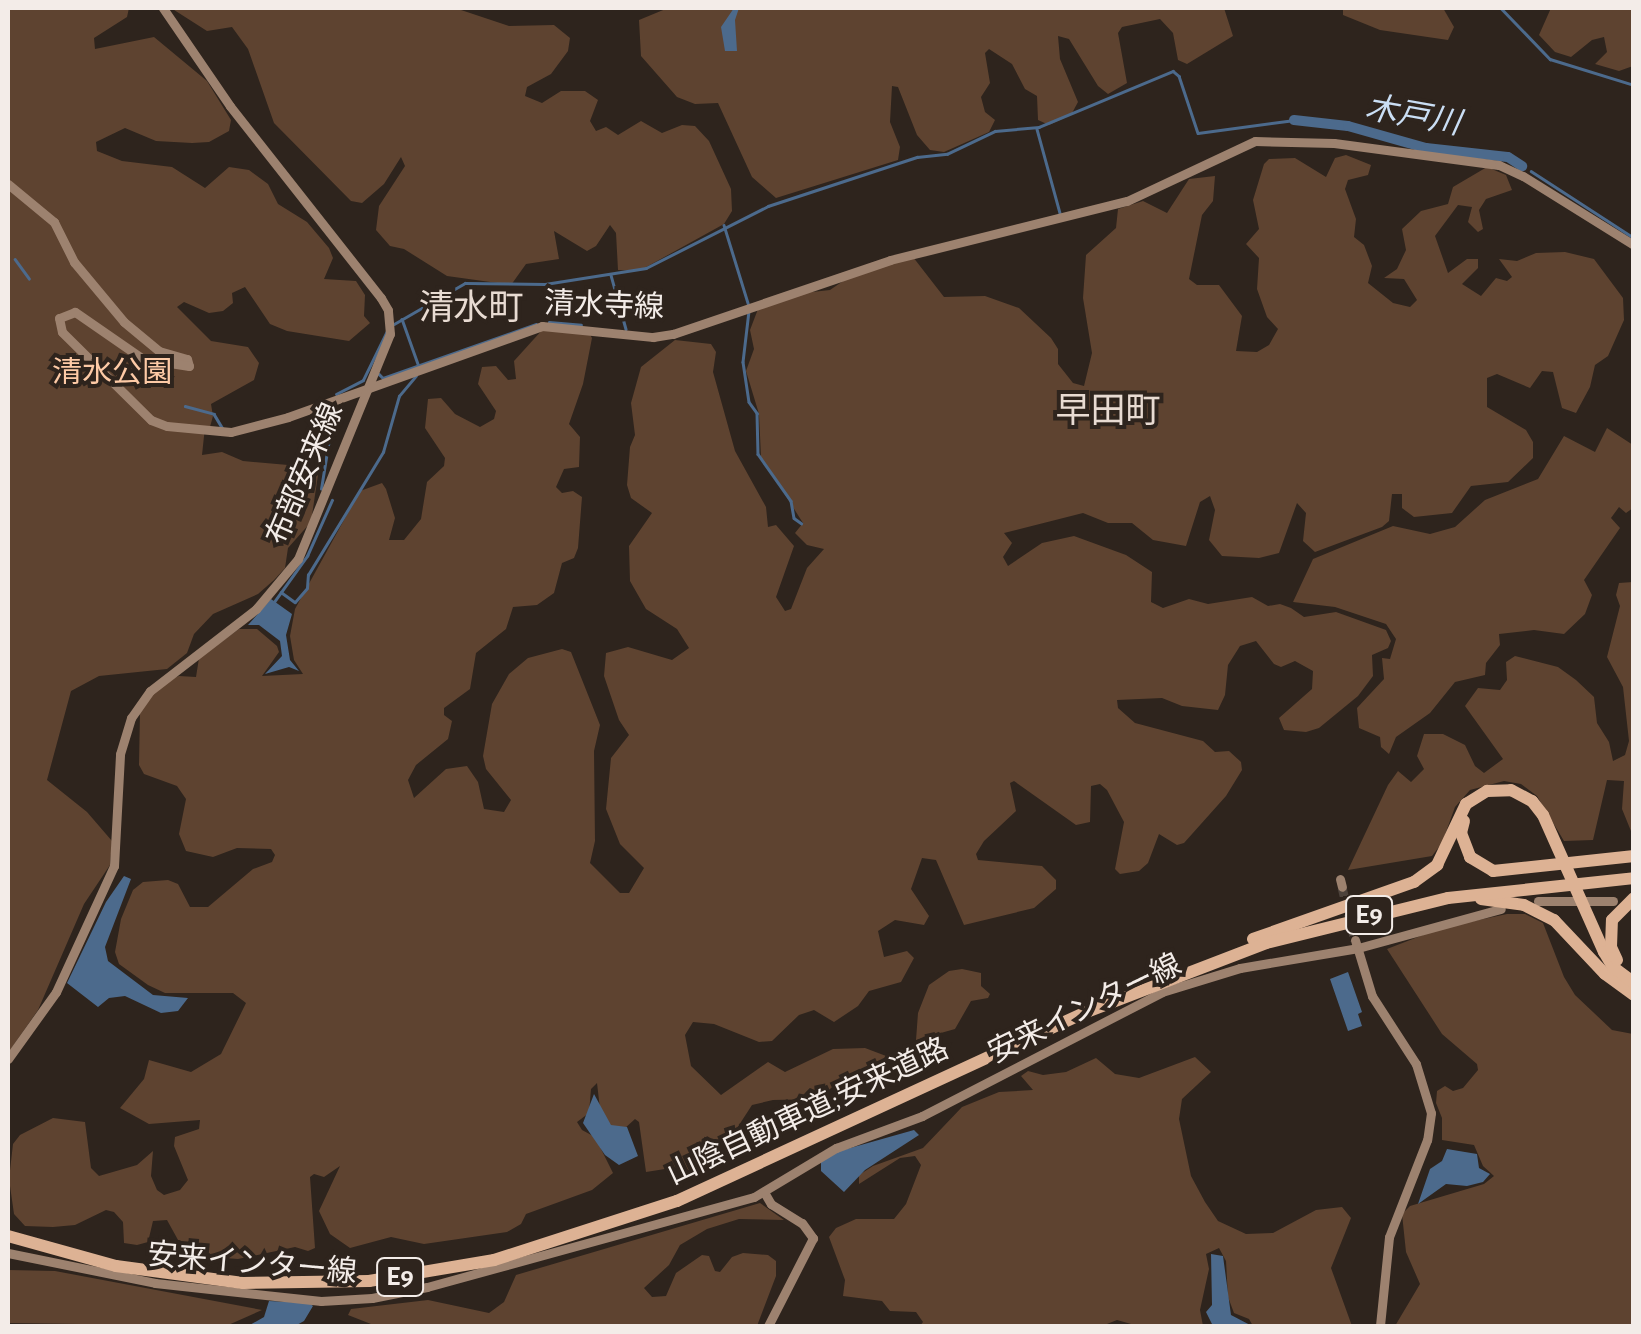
<!DOCTYPE html>
<meta charset="utf-8">
<style>
body{margin:0}
#map{position:relative;width:1641px;height:1334px;overflow:hidden;background:#2e241d;font-family:"Alegreya Sans","Noto Sans JP",sans-serif}
div>[style]{position:absolute}
[style*='--x']{left:calc(var(--x)*1px);top:calc(var(--y)*1px);width:calc(var(--w)*1px);rotate:calc(var(--a)*1deg)}
.green>*{inset:0;background:#5e4330}
.water>*{inset:0;background:#4c6a8c}
.stream>*{height:2.5px;margin:-1.25px;padding:0 1.25px;transform-origin:1.25px;border-radius:1.25px;background:#4c6a8c}
.river>*{height:10px;margin:-5px;padding:0 5px;transform-origin:5px;border-radius:5px;background:#4c6a8c}
.secondary-tunnel>*{height:9px;margin-top:-4.5px;transform-origin:0;background:repeating-linear-gradient(90deg,#4c423b 0 9px,transparent 0 13.5px)}
.secondary>*{height:9px;margin:-4.5px;padding:0 4.5px;transform-origin:4.5px;border-radius:4.5px;background:#9d826f}
.highway>*{height:12px;margin:-6px;padding:0 6px;transform-origin:6px;border-radius:6px;background:#ddb294}
span{translate:-50% -50%;white-space:nowrap;text-align:center;line-height:1.15;-webkit-text-stroke:8px #2e241d;paint-order:stroke}
.shield-label span{padding:2px 8px;background:#2e241d;border:2px solid;border-radius:8px;-webkit-text-stroke-width:0}
.shield-label{font-size:28px;color:#f3ece8;font-weight:700}
.street-label{font-size:30px;color:#f3ece8}
.park-label{font-size:30px;color:#fdcaa6}
.water-label{font-size:32px;color:#cadef4;font-style:italic}
.quarter-label{font-size:35px;color:#e8dbd2}
.frame{position:absolute;inset:0;border:10px solid #f3ece8;pointer-events:none}
</style>
<div id="map">
<div class="green">
<i style="clip-path:polygon(8px 8px,129px 8px,127px 17px,94px 38px,95px 49px,154px 37px,207px 81px,231px 120px,229px 131px,209px 142px,192px 143px,156px 141px,125px 128px,96px 142px,97px 151px,122px 161px,172px 167px,205px 188px,229px 167px,249px 170px,268px 184px,278px 204px,307px 222px,329px 248px,333px 258px,324px 279px,356px 281px,365px 295px,364px 316px,370px 323px,349px 341px,287px 331px,270px 324px,245px 287px,232px 293px,233px 303px,223px 311px,209px 313px,184px 302px,177px 307px,211px 341px,248px 347px,259px 363px,254px 380px,211px 404px,213px 416px,210px 427px,205px 427px,202px 455px,222px 452px,243px 461px,311px 467px,318px 475px,311px 522px,288px 548px,285px 568px,274px 580px,258px 594px,213px 614px,194px 634px,187px 653px,167px 669px,99px 676px,71px 691px,47px 780px,87px 812px,112px 841px,110px 865px,84px 904px,38px 1010px,8px 1053px)"></i>
<i style="clip-path:polygon(171px 8px,455px 8px,509px 26px,554px 25px,570px 38px,568px 51px,551px 74px,527px 87px,525px 96px,542px 103px,561px 91px,585px 91px,598px 100px,590px 121px,596px 131px,606px 127px,618px 135px,641px 121px,662px 133px,682px 125px,695px 126px,709px 141px,731px 189px,732px 211px,724px 224px,639px 271px,618px 270px,616px 233px,610px 225px,596px 246px,587px 251px,554px 231px,559px 259px,526px 264px,511px 285px,447px 276px,404px 249px,390px 246px,376px 230px,379px 206px,405px 166px,401px 157px,384px 184px,362px 203px,351px 201px,274px 123px,248px 49px,232px 27px,207px 31px)"></i>
<i style="clip-path:polygon(668px 8px,1224px 8px,1233px 36px,1187px 64px,1178px 60px,1173px 33px,1160px 19px,1122px 27px,1118px 33px,1127px 83px,1108px 94px,1098px 86px,1069px 39px,1058px 36px,1060px 59px,1078px 102px,1071px 115px,1049px 125px,1038px 120px,1037px 96px,1025px 89px,1012px 64px,989px 49px,985px 53px,990px 83px,981px 97px,985px 112px,995px 120px,989px 132px,944px 152px,930px 150px,917px 135px,898px 87px,892px 86px,890px 122px,900px 147px,898px 160px,776px 198px,752px 177px,718px 103px,695px 104px,677px 97px,641px 56px,639px 20px)"></i>
<i style="clip-path:polygon(1343px 8px,1443px 8px,1454px 27px,1448px 40px,1380px 30px,1343px 15px)"></i>
<i style="clip-path:polygon(1551px 8px,1633px 8px,1633px 66px,1619px 71px,1595px 64px,1607px 52px,1604px 37px,1592px 40px,1571px 57px,1555px 52px,1539px 35px)"></i>
<i style="clip-path:polygon(1346px 155px,1371px 165px,1368px 175px,1348px 180px,1345px 189px,1356px 219px,1354px 237px,1364px 245px,1372px 266px,1368px 283px,1393px 303px,1410px 307px,1417px 300px,1404px 279px,1384px 278px,1397px 269px,1406px 250px,1402px 229px,1421px 211px,1448px 204px,1453px 187px,1487px 167px,1506px 175px,1512px 190px,1486px 199px,1479px 210px,1483px 229px,1478px 232px,1468px 222px,1472px 207px,1458px 205px,1435px 236px,1448px 273px,1467px 259px,1478px 259px,1478px 268px,1462px 284px,1481px 296px,1496px 278px,1507px 281px,1512px 277px,1499px 259px,1517px 261px,1536px 253px,1565px 252px,1594px 259px,1623px 298px,1624px 320px,1608px 356px,1595px 365px,1590px 387px,1576px 413px,1562px 408px,1553px 372px,1542px 371px,1530px 388px,1497px 374px,1487px 378px,1487px 407px,1526px 430px,1533px 442px,1533px 458px,1508px 482px,1471px 486px,1452px 513px,1414px 517px,1402px 508px,1402px 494px,1392px 494px,1389px 521px,1382px 527px,1315px 552px,1303px 541px,1306px 513px,1297px 503px,1279px 553px,1259px 558px,1222px 556px,1209px 540px,1215px 510px,1210px 496px,1200px 502px,1186px 546px,1153px 540px,1132px 523px,1108px 523px,1083px 513px,1004px 533px,1012px 543px,1003px 557px,1008px 566px,1042px 543px,1074px 536px,1126px 555px,1152px 572px,1151px 602px,1163px 608px,1189px 599px,1208px 604px,1252px 597px,1268px 606px,1280px 604px,1291px 608px,1304px 617px,1336px 612px,1386px 630px,1391px 641px,1388px 648px,1372px 655px,1373px 676px,1358px 696px,1319px 728px,1306px 732px,1284px 730px,1279px 718px,1312px 689px,1313px 671px,1295px 661px,1281px 667px,1274px 664px,1256px 641px,1240px 646px,1228px 665px,1225px 695px,1218px 710px,1182px 706px,1162px 698px,1117px 700px,1118px 708px,1135px 723px,1203px 741px,1215px 752px,1229px 751px,1241px 762px,1242px 770px,1226px 796px,1184px 843px,1177px 845px,1159px 834px,1148px 863px,1139px 871px,1120px 874px,1115px 869px,1124px 822px,1107px 790px,1100px 784px,1091px 786px,1090px 822px,1076px 825px,1014px 781px,1010px 783px,1016px 811px,984px 841px,976px 854px,978px 860px,1042px 866px,1056px 880px,1056px 889px,1034px 908px,964px 925px,936px 860px,922px 858px,911px 889px,929px 916px,924px 925px,895px 920px,878px 931px,884px 957px,907px 951px,914px 958px,901px 982px,869px 991px,858px 1006px,834px 1022px,814px 1010px,799px 1015px,772px 1041px,759px 1042px,714px 1024px,693px 1022px,685px 1035px,691px 1066px,721px 1095px,768px 1062px,785px 1072px,833px 1049px,865px 1048px,894px 1059px,880px 1071px,841px 1079px,819px 1099px,773px 1100px,752px 1105px,730px 1139px,709px 1155px,694px 1176px,684px 1166px,646px 1172px,639px 1122px,635px 1119px,624px 1129px,610px 1126px,600px 1109px,597px 1083px,591px 1089px,589px 1113px,577px 1122px,582px 1130px,595px 1137px,613px 1173px,592px 1190px,526px 1214px,521px 1224px,507px 1232px,424px 1244px,391px 1237px,350px 1248px,330px 1234px,319px 1211px,340px 1166px,324px 1177px,314px 1174px,310px 1177px,315px 1248px,308px 1251px,295px 1247px,238px 1259px,211px 1257px,183px 1249px,167px 1220px,153px 1221px,148px 1242px,137px 1245px,124px 1243px,123px 1222px,114px 1212px,106px 1210px,75px 1225px,53px 1227px,25px 1226px,14px 1214px,9px 1179px,13px 1144px,20px 1135px,53px 1118px,85px 1122px,91px 1168px,99px 1176px,137px 1165px,153px 1151px,151px 1176px,157px 1190px,164px 1195px,180px 1190px,188px 1180px,174px 1146px,175px 1137px,199px 1129px,200px 1120px,149px 1124px,120px 1108px,144px 1079px,149px 1060px,191px 1072px,221px 1054px,246px 1003px,233px 993px,165px 993px,148px 985px,119px 964px,115px 952px,121px 919px,133px 890px,143px 882px,168px 880px,178px 884px,190px 907px,208px 907px,253px 869px,272px 862px,275px 855px,271px 849px,237px 848px,213px 857px,186px 851px,179px 834px,186px 799px,177px 786px,144px 774px,139px 765px,140px 712px,161px 683px,179px 676px,196px 677px,199px 658px,239px 629px,257px 629px,277px 646px,279px 652px,262px 676px,303px 674px,294px 660px,290px 636px,295px 609px,360px 491px,382px 483px,386px 489px,395px 518px,389px 540px,404px 540px,421px 519px,427px 482px,444px 466px,445px 458px,425px 428px,428px 399px,441px 398px,455px 414px,480px 427px,494px 419px,496px 411px,478px 384px,482px 367px,496px 366px,508px 380px,516px 379px,514px 361px,543px 329px,589px 333px,592px 338px,583px 384px,569px 424px,580px 437px,579px 467px,564px 469px,556px 487px,562px 493px,573px 491px,582px 497px,578px 548px,574px 558px,562px 563px,554px 593px,537px 605px,513px 607px,506px 629px,476px 653px,470px 689px,444px 708px,444px 715px,452px 721px,448px 739px,416px 765px,408px 780px,414px 798px,446px 769px,467px 766px,478px 782px,484px 809px,504px 812px,511px 800px,486px 769px,483px 756px,492px 704px,509px 674px,528px 658px,562px 649px,571px 652px,600px 725px,594px 751px,595px 841px,590px 863px,620px 893px,629px 893px,644px 868px,620px 844px,606px 809px,611px 758px,629px 735px,619px 720px,604px 676px,606px 653px,628px 647px,672px 660px,689px 648px,677px 629px,646px 609px,630px 581px,629px 546px,652px 513px,631px 498px,627px 485px,630px 447px,635px 435px,631px 403px,641px 367px,675px 340px,711px 344px,716px 352px,713px 372px,735px 451px,766px 507px,768px 527px,776px 525px,794px 546px,776px 597px,785px 611px,791px 609px,807px 568px,824px 549px,807px 545px,795px 533px,803px 523px,761px 457px,759px 414px,746px 371px,754px 349px,750px 330px,758px 309px,803px 293px,830px 290px,846px 279px,913px 257px,944px 297px,985px 296px,1019px 308px,1051px 338px,1058px 349px,1058px 364px,1073px 383px,1084px 386px,1092px 353px,1083px 298px,1086px 255px,1116px 228px,1118px 209px,1143px 201px,1167px 213px,1189px 179px,1215px 176px,1213px 201px,1202px 215px,1189px 279px,1197px 285px,1219px 285px,1242px 316px,1236px 351px,1257px 352px,1269px 345px,1278px 329px,1267px 317px,1257px 289px,1259px 258px,1246px 244px,1259px 229px,1253px 200px,1264px 164px,1269px 159px,1295px 158px,1326px 177px,1335px 158px)"></i>
<i style="clip-path:polygon(1607px 428px,1633px 445px,1633px 508px,1626px 513px,1619px 507px,1611px 518px,1620px 528px,1584px 580px,1592px 595px,1585px 614px,1564px 634px,1534px 630px,1499px 634px,1500px 645px,1486px 663px,1485px 675px,1455px 682px,1430px 713px,1396px 737px,1389px 754px,1381px 747px,1380px 737px,1359px 728px,1357px 708px,1384px 679px,1382px 658px,1390px 659px,1396px 639px,1386px 624px,1335px 607px,1293px 602px,1313px 559px,1393px 526px,1430px 534px,1455px 527px,1485px 500px,1538px 479px,1564px 436px,1595px 452px)"></i>
<i style="clip-path:polygon(1633px 582px,1633px 836px,1622px 809px,1624px 781px,1607px 780px,1593px 840px,1564px 841px,1537px 796px,1521px 784px,1504px 781px,1470px 790px,1455px 807px,1442px 843px,1432px 856px,1348px 870px,1388px 785px,1398px 771px,1411px 782px,1424px 769px,1417px 756px,1424px 734px,1443px 734px,1465px 745px,1475px 766px,1484px 773px,1503px 759px,1465px 706px,1478px 688px,1500px 690px,1507px 680px,1506px 662px,1515px 656px,1558px 667px,1576px 680px,1594px 697px,1597px 723px,1609px 742px,1613px 761px,1625px 755px,1629px 741px,1623px 687px,1607px 657px,1620px 606px,1616px 595px,1619px 583px)"></i>
<i style="clip-path:polygon(1507px 914px,1525px 914px,1543px 923px,1564px 977px,1575px 995px,1612px 1030px,1633px 1034px,1633px 1326px,1395px 1326px,1420px 1284px,1406px 1252px,1402px 1214px,1410px 1206px,1484px 1184px,1494px 1176px,1483px 1166px,1474px 1145px,1442px 1140px,1442px 1118px,1436px 1103px,1437px 1091px,1445px 1086px,1453px 1091px,1463px 1088px,1478px 1070px,1477px 1064px,1442px 1034px,1387px 949px,1441px 928px)"></i>
<i style="clip-path:polygon(962px 969px,981px 973px,981px 986px,990px 994px,988px 998px,971px 1001px,955px 1029px,916px 1040px,918px 1013px,929px 985px,949px 971px)"></i>
<i style="clip-path:polygon(1195px 1057px,1211px 1072px,1182px 1099px,1179px 1119px,1191px 1176px,1205px 1202px,1218px 1221px,1246px 1234px,1273px 1233px,1316px 1210px,1342px 1207px,1351px 1218px,1331px 1268px,1352px 1326px,1253px 1326px,1249px 1319px,1234px 1313px,1228px 1297px,1226px 1261px,1219px 1248px,1206px 1254px,1209px 1269px,1200px 1310px,1203px 1326px,1138px 1326px,1117px 1320px,1102px 1326px,920px 1326px,923px 1322px,916px 1312px,890px 1311px,882px 1301px,843px 1296px,845px 1280px,829px 1237px,836px 1228px,856px 1219px,894px 1219px,906px 1204px,921px 1165px,915px 1156px,900px 1158px,859px 1184px,859px 1175px,873px 1166px,923px 1148px,962px 1107px,999px 1092px,1033px 1090px,1021px 1076px,1028px 1071px,1043px 1075px,1066px 1072px,1096px 1058px,1115px 1074px,1139px 1078px)"></i>
<i style="clip-path:polygon(760px 1203px,784px 1220px,739px 1219px,707px 1229px,680px 1245px,669px 1265px,644px 1288px,652px 1297px,666px 1296px,676px 1273px,702px 1255px,709px 1256px,715px 1271px,720px 1272px,732px 1257px,743px 1253px,768px 1255px,776px 1261px,776px 1276px,757px 1326px,376px 1326px,348px 1315px,351px 1309px,428px 1300px,489px 1313px,504px 1302px,516px 1275px)"></i>
<i style="clip-path:polygon(8px 1270px,55px 1271px,262px 1310px,226px 1326px,8px 1323px)"></i>
</div>
<div class="water">
<i style="clip-path:polygon(734px 8px,739px 8px,735px 20px,737px 51px,725px 51px,721px 27px)"></i>
<i style="clip-path:polygon(271px 599px,292px 614px,286px 635px,290px 660px,299px 671px,289px 667px,265px 674px,282px 656px,280px 641px,259px 625px,248px 625px)"></i>
<i style="clip-path:polygon(124px 876px,131px 879px,105px 947px,108px 961px,153px 995px,188px 998px,178px 1011px,161px 1013px,125px 996px,109px 998px,98px 1007px,67px 983px,106px 902px)"></i>
<i style="clip-path:polygon(1348px 972px,1362px 1012px,1358px 1014px,1362px 1026px,1348px 1031px,1330px 979px)"></i>
<i style="clip-path:polygon(594px 1094px,611px 1125px,627px 1127px,638px 1156px,619px 1165px,605px 1155px,583px 1123px)"></i>
<i style="clip-path:polygon(914px 1130px,919px 1135px,865px 1170px,844px 1192px,821px 1171px,821px 1160px,836px 1152px)"></i>
<i style="clip-path:polygon(1447px 1149px,1477px 1154px,1479px 1168px,1490px 1174px,1483px 1182px,1467px 1186px,1446px 1184px,1418px 1204px,1430px 1169px,1442px 1161px)"></i>
<i style="clip-path:polygon(1211px 1254px,1223px 1256px,1231px 1315px,1252px 1326px,1213px 1326px,1206px 1312px,1212px 1305px)"></i>
<i style="clip-path:polygon(269px 1301px,309px 1303px,313px 1306px,304px 1321px,295px 1326px,248px 1326px,264px 1317px)"></i>
</div>
<div class="stream">
<i style="--x:1501;--y:8;--w:71;--a:46.1"></i>
<i style="--x:1550;--y:59;--w:88;--a:17.2"></i>
<i style="--x:1037;--y:129;--w:87;--a:74.7"></i>
<i style="--x:1531;--y:171;--w:123;--a:33"></i>
<i style="--x:724;--y:225;--w:82;--a:72.9"></i>
<i style="--x:15;--y:259;--w:24;--a:54"></i>
<i style="--x:611;--y:275;--w:56;--a:74.5"></i>
<i style="--x:749;--y:311;--w:51;--a:96.7"></i>
<i style="--x:743;--y:362;--w:40;--a:81.5"></i>
<i style="--x:749;--y:402;--w:14;--a:54"></i>
<i style="--x:757;--y:413;--w:41;--a:88.6"></i>
<i style="--x:758;--y:454;--w:57;--a:54.9"></i>
<i style="--x:791;--y:501;--w:17;--a:80"></i>
<i style="--x:794;--y:518;--w:9;--a:36"></i>
<i style="--x:402;--y:319;--w:48;--a:70.4"></i>
<i style="--x:549;--y:322;--w:32;--a:5"></i>
<i style="--x:394;--y:324;--w:82;--a:-30"></i>
<i style="--x:465;--y:283;--w:80;--a:0.7"></i>
<i style="--x:545;--y:284;--w:102;--a:-9"></i>
<i style="--x:646;--y:268;--w:137;--a:-26.9"></i>
<i style="--x:768;--y:206;--w:157;--a:-18.2"></i>
<i style="--x:917;--y:157;--w:30;--a:-6"></i>
<i style="--x:947;--y:154;--w:53;--a:-25.6"></i>
<i style="--x:995;--y:131;--w:44;--a:-5.2"></i>
<i style="--x:1039;--y:127;--w:145;--a:-22.7"></i>
<i style="--x:1173;--y:71;--w:8;--a:40"></i>
<i style="--x:1179;--y:76;--w:60;--a:71.6"></i>
<i style="--x:1198;--y:133;--w:97;--a:-7.7"></i>
<i style="--x:379;--y:374;--w:6;--a:45"></i>
<i style="--x:383;--y:378;--w:162;--a:-19.4"></i>
<i style="--x:336;--y:394;--w:30;--a:-27"></i>
<i style="--x:363;--y:380;--w:57;--a:-63.9"></i>
<i style="--x:185;--y:406;--w:30;--a:15"></i>
<i style="--x:214;--y:414;--w:17;--a:59"></i>
<i style="--x:321;--y:489;--w:88;--a:-80.9"></i>
<i style="--x:281;--y:592;--w:17;--a:36"></i>
<i style="--x:295;--y:602;--w:18;--a:-49"></i>
<i style="--x:307;--y:588;--w:13;--a:-86"></i>
<i style="--x:308;--y:575;--w:144;--a:-58.6"></i>
<i style="--x:383;--y:452;--w:58;--a:-74.1"></i>
<i style="--x:399;--y:396;--w:26;--a:-50"></i>
<i style="--x:274;--y:602;--w:57;--a:-54.3"></i>
<i style="--x:307;--y:556;--w:61;--a:-65.9"></i>
</div>
<div class="river">
<i style="--x:1294;--y:120;--w:54;--a:6.3"></i>
<i style="--x:1348;--y:126;--w:81;--a:15.8"></i>
<i style="--x:1426;--y:148;--w:82;--a:6.3"></i>
<i style="--x:1508;--y:157;--w:17;--a:33"></i>
</div>
<div class="secondary-tunnel">
<i style="--x:1342;--y:887;--w:55;--a:76.2"></i>
</div>
<div class="secondary">
<i style="--x:8;--y:184;--w:60;--a:39.6"></i>
<i style="--x:54;--y:222;--w:45;--a:63.4"></i>
<i style="--x:74;--y:262;--w:78;--a:50.2"></i>
<i style="--x:124;--y:322;--w:45;--a:39.6"></i>
<i style="--x:159;--y:351;--w:29;--a:16"></i>
<i style="--x:187;--y:359;--w:7;--a:74"></i>
<i style="--x:189;--y:366;--w:47;--a:-171.3"></i>
<i style="--x:143;--y:359;--w:83;--a:-145.3"></i>
<i style="--x:75;--y:312;--w:17;--a:159"></i>
<i style="--x:59;--y:318;--w:14;--a:78"></i>
<i style="--x:62;--y:332;--w:125;--a:44.7"></i>
<i style="--x:151;--y:420;--w:17;--a:21"></i>
<i style="--x:167;--y:426;--w:64;--a:5.4"></i>
<i style="--x:231;--y:432;--w:59;--a:-14.7"></i>
<i style="--x:288;--y:417;--w:270;--a:-19.7"></i>
<i style="--x:542;--y:326;--w:112;--a:5.7"></i>
<i style="--x:653;--y:337;--w:20;--a:-9"></i>
<i style="--x:673;--y:334;--w:229;--a:-18.8"></i>
<i style="--x:890;--y:260;--w:244;--a:-14"></i>
<i style="--x:1127;--y:201;--w:141;--a:-25.1"></i>
<i style="--x:1255;--y:141;--w:79;--a:1.5"></i>
<i style="--x:1334;--y:143;--w:166;--a:7.6"></i>
<i style="--x:1499;--y:165;--w:26;--a:25"></i>
<i style="--x:1523;--y:176;--w:131;--a:31.9"></i>
<i style="--x:1340;--y:879;--w:8;--a:76"></i>
<i style="--x:1538;--y:901;--w:75;--a:0"></i>
<i style="--x:1355;--y:940;--w:59;--a:73.1"></i>
<i style="--x:1372;--y:996;--w:81;--a:57.1"></i>
<i style="--x:1416;--y:1064;--w:51;--a:73"></i>
<i style="--x:1431;--y:1113;--w:27;--a:98"></i>
<i style="--x:1427;--y:1140;--w:104;--a:111.4"></i>
<i style="--x:1389;--y:1237;--w:89;--a:95.8"></i>
<i style="--x:8;--y:1059;--w:82;--a:-54.4"></i>
<i style="--x:56;--y:992;--w:139;--a:-65.3"></i>
<i style="--x:114;--y:866;--w:112;--a:-86.9"></i>
<i style="--x:120;--y:754;--w:38;--a:-73"></i>
<i style="--x:131;--y:718;--w:33;--a:-55"></i>
<i style="--x:150;--y:691;--w:134;--a:-37.7"></i>
<i style="--x:256;--y:609;--w:65;--a:-50"></i>
<i style="--x:298;--y:559;--w:243;--a:-67.8"></i>
<i style="--x:390;--y:334;--w:24;--a:-95"></i>
<i style="--x:388;--y:310;--w:14;--a:-120"></i>
<i style="--x:381;--y:298;--w:244;--a:-128.2"></i>
<i style="--x:230;--y:106;--w:119;--a:-124.4"></i>
<i style="--x:764;--y:1192;--w:14;--a:60"></i>
<i style="--x:771;--y:1204;--w:36;--a:32"></i>
<i style="--x:802;--y:1223;--w:19;--a:54"></i>
<i style="--x:813;--y:1238;--w:99;--a:117.1"></i>
<i style="--x:8;--y:1253;--w:150;--a:11.5"></i>
<i style="--x:155;--y:1283;--w:167;--a:6.2"></i>
<i style="--x:321;--y:1301;--w:51;--a:-3.4"></i>
<i style="--x:372;--y:1298;--w:56;--a:-11.3"></i>
<i style="--x:427;--y:1287;--w:339;--a:-15.4"></i>
<i style="--x:754;--y:1197;--w:96;--a:-30.9"></i>
<i style="--x:836;--y:1148;--w:92;--a:-20.4"></i>
<i style="--x:922;--y:1116;--w:270;--a:-27.3"></i>
<i style="--x:1162;--y:992;--w:82;--a:-17.1"></i>
<i style="--x:1240;--y:968;--w:120;--a:-9.6"></i>
<i style="--x:1358;--y:948;--w:148;--a:-15.3"></i>
</div>
<div class="highway">
<i style="--x:1464;--y:821;--w:12;--a:104"></i>
<i style="--x:1461;--y:833;--w:26;--a:69"></i>
<i style="--x:1470;--y:857;--w:27;--a:31"></i>
<i style="--x:1493;--y:871;--w:142;--a:-6.1"></i>
<i style="--x:1481;--y:899;--w:43;--a:7.9"></i>
<i style="--x:1524;--y:905;--w:34;--a:27"></i>
<i style="--x:1554;--y:920;--w:74;--a:46.6"></i>
<i style="--x:1605;--y:974;--w:36;--a:36"></i>
<i style="--x:1253;--y:939;--w:171;--a:-19.5"></i>
<i style="--x:1414;--y:882;--w:29;--a:-36"></i>
<i style="--x:1437;--y:865;--w:68;--a:-64.6"></i>
<i style="--x:1466;--y:804;--w:25;--a:-32"></i>
<i style="--x:1487;--y:791;--w:24;--a:-2"></i>
<i style="--x:1511;--y:790;--w:24;--a:28"></i>
<i style="--x:1532;--y:801;--w:18;--a:52"></i>
<i style="--x:1543;--y:815;--w:150;--a:66"></i>
<i style="--x:1604;--y:952;--w:17;--a:59"></i>
<i style="--x:1613;--y:967;--w:26;--a:37"></i>
<i style="--x:1617;--y:960;--w:14;--a:-115"></i>
<i style="--x:1611;--y:947;--w:27;--a:-88"></i>
<i style="--x:1612;--y:920;--w:31;--a:-45"></i>
<i style="--x:8;--y:1236;--w:112;--a:15.5"></i>
<i style="--x:116;--y:1266;--w:128;--a:7.6"></i>
<i style="--x:243;--y:1283;--w:126;--a:-0.9"></i>
<i style="--x:369;--y:1281;--w:127;--a:-9.5"></i>
<i style="--x:494;--y:1260;--w:192;--a:-17.9"></i>
<i style="--x:677;--y:1201;--w:448;--a:-24.8"></i>
<i style="--x:1084;--y:1013;--w:195;--a:-21"></i>
<i style="--x:1266;--y:943;--w:187;--a:-13.9"></i>
<i style="--x:1448;--y:898;--w:187;--a:-6.1"></i>
</div>
<div class="shield-label">
<span style="left:1369px;top:915px">E9</span>
<span style="left:400px;top:1277px">E9</span>
</div>
<div class="street-label">
<span style="left:604px;top:306px;rotate:2deg">清水寺線</span>
<span style="left:305px;top:474px;rotate:-67deg">布部安来線</span>
<span style="left:1085px;top:1009px;rotate:-26deg">安来インター線</span>
<span style="left:808px;top:1112px;rotate:-25deg">山陰自動車道;安来道路</span>
<span style="left:252px;top:1264px;rotate:5deg">安来インター線</span>
</div>
<div class="park-label">
<span style="left:112px;top:373px">清水公園</span>
</div>
<div class="water-label">
<span style="left:1413px;top:116px;rotate:10deg">木戸川</span>
</div>
<div class="quarter-label">
<span style="left:471px;top:309px">清水町</span>
<span style="left:1108px;top:412px">早田町</span>
</div>
<div class="frame"></div>
</div>
